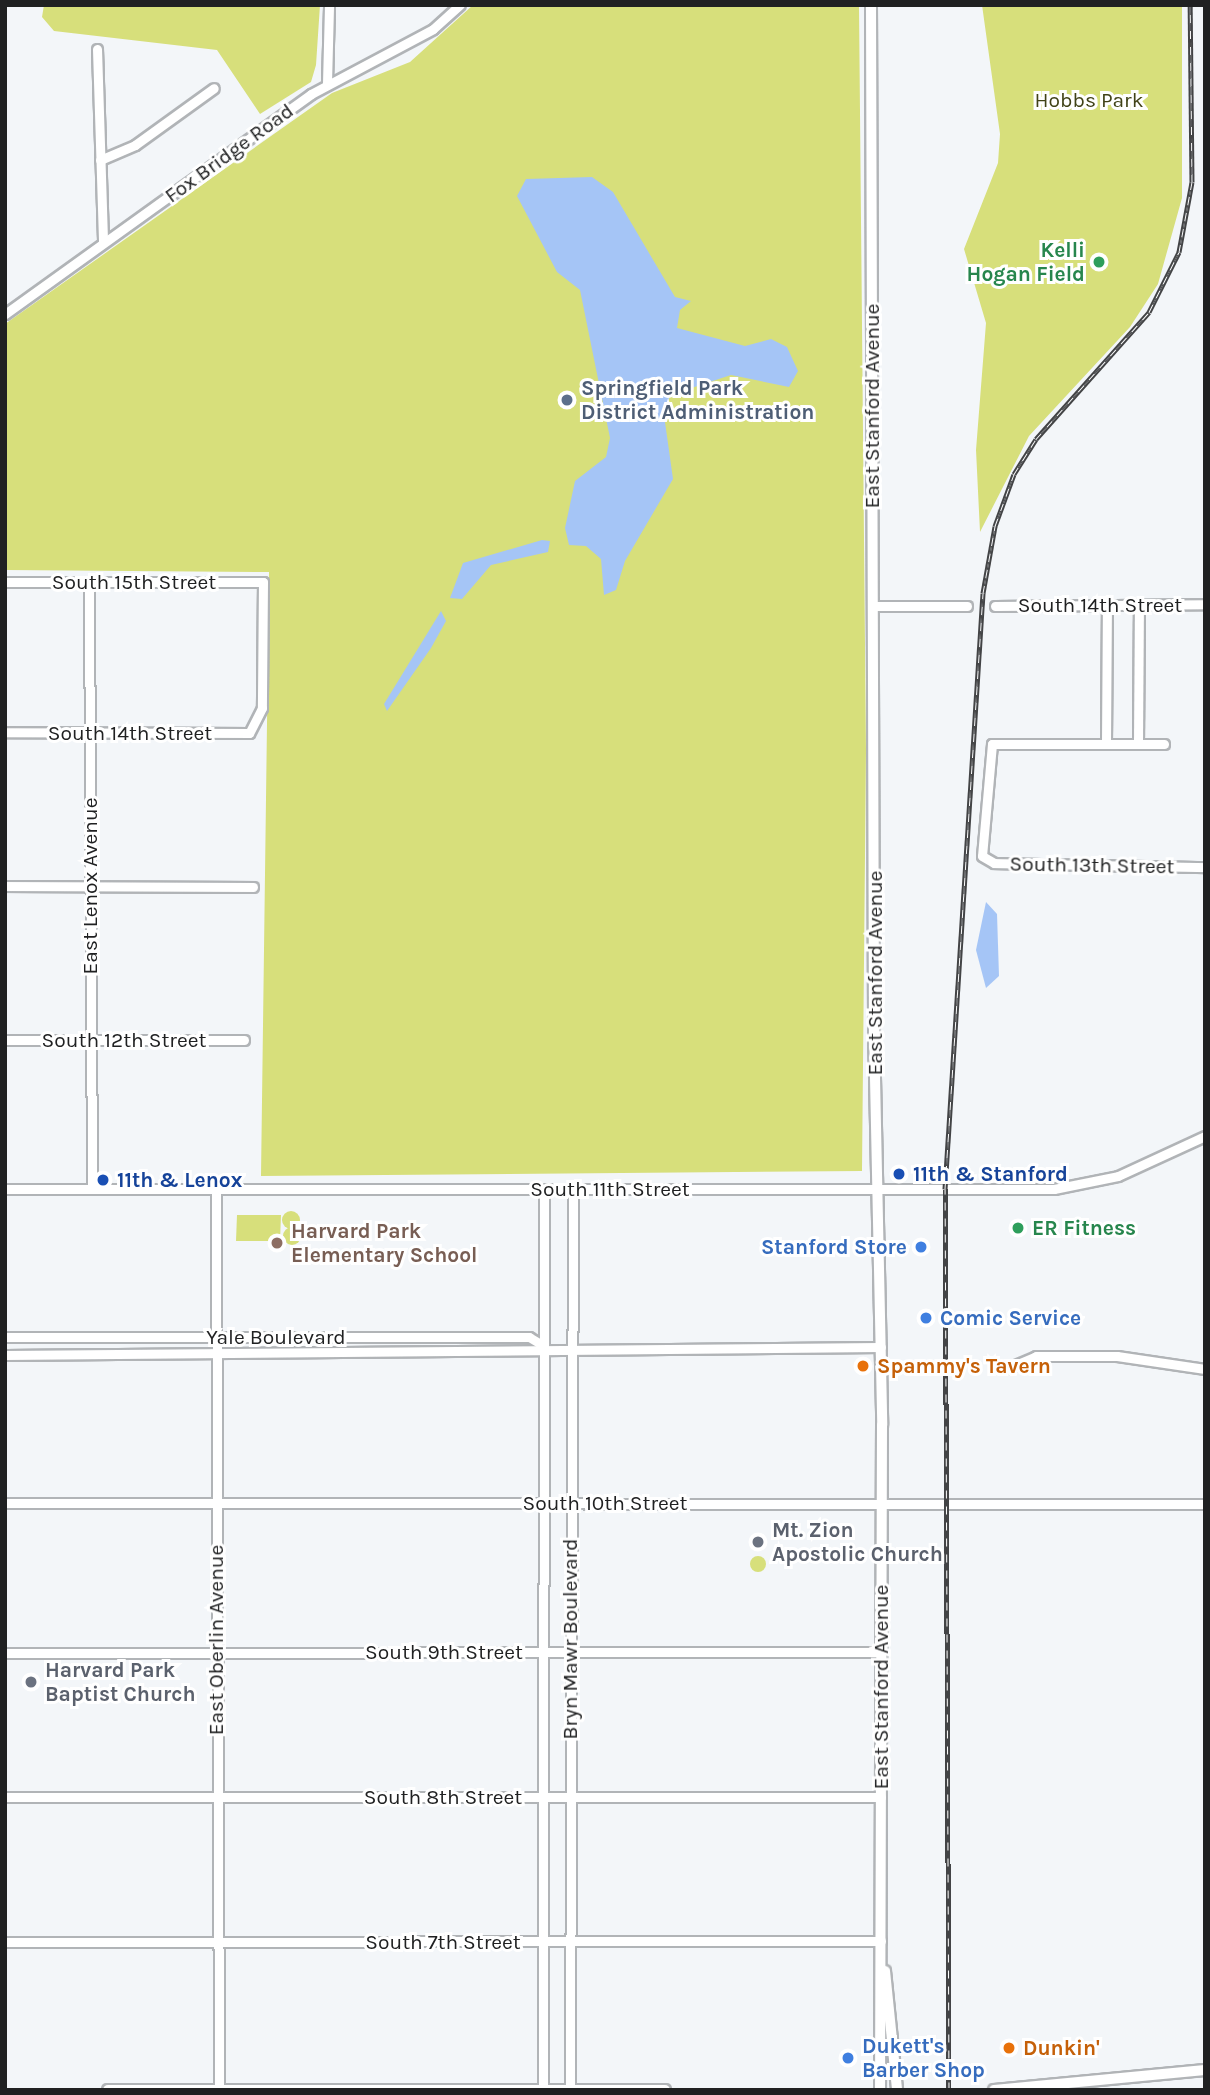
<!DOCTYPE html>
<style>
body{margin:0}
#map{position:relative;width:1210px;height:2095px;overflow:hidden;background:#f3f6f9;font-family:Karla,sans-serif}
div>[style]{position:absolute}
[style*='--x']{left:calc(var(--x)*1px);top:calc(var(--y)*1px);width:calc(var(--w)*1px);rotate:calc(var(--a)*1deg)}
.green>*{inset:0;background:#d7df7b}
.round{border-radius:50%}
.water>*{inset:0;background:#a5c5f6}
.roads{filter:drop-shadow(2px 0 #b1b4b7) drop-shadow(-2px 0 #b1b4b7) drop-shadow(0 2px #b1b4b7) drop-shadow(0 -2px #b1b4b7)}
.minor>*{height:9px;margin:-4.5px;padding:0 4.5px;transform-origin:4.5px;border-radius:4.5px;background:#fff}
.major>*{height:10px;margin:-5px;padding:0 5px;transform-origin:5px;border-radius:5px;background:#fff}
.rail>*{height:5px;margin-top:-2.5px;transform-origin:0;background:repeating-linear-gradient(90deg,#fff 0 8px,#434446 0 16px);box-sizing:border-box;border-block:2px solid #434446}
.dots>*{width:19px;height:19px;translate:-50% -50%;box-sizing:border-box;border:4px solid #fff;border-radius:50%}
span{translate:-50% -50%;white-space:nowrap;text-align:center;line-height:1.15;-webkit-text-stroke:6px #fff;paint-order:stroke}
.park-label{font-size:21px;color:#404217}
.street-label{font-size:21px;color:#202122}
.leisure-label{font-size:21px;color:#27864d;font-weight:700}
.right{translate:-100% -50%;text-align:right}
.left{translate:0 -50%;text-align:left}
.service-label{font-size:21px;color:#4e5e75;font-weight:700}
.transit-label{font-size:21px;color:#164399;font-weight:700}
.education-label{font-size:21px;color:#785e54;font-weight:700}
.shop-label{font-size:21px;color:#366cbe;font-weight:700}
.food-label{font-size:21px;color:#c56008;font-weight:700}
.worship-label{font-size:21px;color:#5b616d;font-weight:700}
.frame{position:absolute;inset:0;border:7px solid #202122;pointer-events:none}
</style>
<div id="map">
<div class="green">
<i style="clip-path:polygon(44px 5px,320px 5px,316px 65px,311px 82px,260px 114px,217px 50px,54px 31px,42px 17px)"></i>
<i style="clip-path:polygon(473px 5px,859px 5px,866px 751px,862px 1171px,261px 1176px,269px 572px,5px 570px,5px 324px,332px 93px,410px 62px)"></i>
<i style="clip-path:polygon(982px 5px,1182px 5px,1182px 198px,1158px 284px,1130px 327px,1029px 436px,980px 532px,976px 450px,986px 323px,964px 249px,998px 163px,1000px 134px)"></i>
<i class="round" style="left:282px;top:1211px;width:18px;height:18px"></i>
<i style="clip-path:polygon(237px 1215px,281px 1215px,280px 1241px,236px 1241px)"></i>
<i class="round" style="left:283px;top:1227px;width:18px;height:18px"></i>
<i class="round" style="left:750px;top:1556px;width:16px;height:16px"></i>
</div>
<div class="water">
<i style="clip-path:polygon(592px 177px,613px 192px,675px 297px,691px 301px,680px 310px,677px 328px,745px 346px,771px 339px,787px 347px,798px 371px,789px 387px,731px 375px,670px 395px,664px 415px,673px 479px,625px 561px,616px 590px,604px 595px,601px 559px,586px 546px,569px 545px,565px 528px,575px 481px,606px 457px,610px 438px,580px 290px,557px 272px,517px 196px,526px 179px)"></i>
<i style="clip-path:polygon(542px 540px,550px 541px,548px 552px,491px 565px,462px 599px,450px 598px,463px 563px)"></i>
<i style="clip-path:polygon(441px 611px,446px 621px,431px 648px,387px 711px,384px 704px)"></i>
<i style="clip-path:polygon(986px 902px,997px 914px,999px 976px,986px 988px,976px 950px)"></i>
</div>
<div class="roads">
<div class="minor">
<i style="--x:97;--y:49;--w:193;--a:88.2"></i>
<i style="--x:327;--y:83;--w:78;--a:-88.5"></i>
<i style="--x:100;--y:160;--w:38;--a:-23"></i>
<i style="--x:135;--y:145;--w:97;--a:-35.8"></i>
<i style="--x:5;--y:314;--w:377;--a:-35.7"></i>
<i style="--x:311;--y:94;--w:138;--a:-28"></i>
<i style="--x:433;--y:29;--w:36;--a:-42"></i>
<i style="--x:5;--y:582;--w:258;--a:0"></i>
<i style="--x:263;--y:582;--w:126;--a:90.5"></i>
<i style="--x:262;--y:708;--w:28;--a:117"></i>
<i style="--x:249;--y:733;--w:244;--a:-179.8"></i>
<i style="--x:89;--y:582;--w:607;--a:89.72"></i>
<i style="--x:874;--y:606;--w:93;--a:0"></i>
<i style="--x:995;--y:606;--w:210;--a:-0.5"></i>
<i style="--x:1106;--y:742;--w:136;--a:-89.6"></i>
<i style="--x:1138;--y:742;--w:136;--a:-89.6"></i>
<i style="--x:1164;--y:744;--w:172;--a:180"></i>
<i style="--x:992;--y:744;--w:112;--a:95.1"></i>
<i style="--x:982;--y:856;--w:14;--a:30"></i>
<i style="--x:994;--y:863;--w:211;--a:1.1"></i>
<i style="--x:5;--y:886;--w:248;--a:0.2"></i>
<i style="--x:5;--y:1040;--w:239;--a:0"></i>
<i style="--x:5;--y:1189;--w:1049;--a:0"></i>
<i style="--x:1054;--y:1189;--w:65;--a:-11.5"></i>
<i style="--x:1118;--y:1176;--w:96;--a:-24.7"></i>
<i style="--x:216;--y:1190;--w:900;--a:89.81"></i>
<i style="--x:5;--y:1337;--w:524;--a:0"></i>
<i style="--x:529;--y:1337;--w:17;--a:31"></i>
<i style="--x:5;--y:1355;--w:876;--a:-0.52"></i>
<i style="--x:1006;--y:1369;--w:33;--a:-23"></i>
<i style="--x:1036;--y:1356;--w:81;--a:0"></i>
<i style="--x:1117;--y:1356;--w:89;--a:8.4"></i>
<i style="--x:5;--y:1503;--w:1200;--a:0.05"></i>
<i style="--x:5;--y:1653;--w:877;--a:-0.07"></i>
<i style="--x:5;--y:1797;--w:876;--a:0"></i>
<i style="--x:5;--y:1942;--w:876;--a:-0.07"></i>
<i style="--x:543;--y:2090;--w:900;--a:-89.94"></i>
<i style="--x:570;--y:2090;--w:901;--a:-89.81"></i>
</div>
<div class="major">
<i style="--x:871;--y:5;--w:1025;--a:89.83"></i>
<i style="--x:874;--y:1030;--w:395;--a:88.8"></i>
<i style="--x:882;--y:1425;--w:665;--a:90.17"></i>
<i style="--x:885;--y:1971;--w:120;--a:84.2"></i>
<i style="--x:108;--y:2090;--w:557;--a:0"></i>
<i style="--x:994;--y:2090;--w:212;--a:-5.4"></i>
</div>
</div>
<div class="rail">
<i style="--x:949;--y:2090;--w:901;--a:-90.25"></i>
<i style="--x:945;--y:1189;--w:597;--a:-86.35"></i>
<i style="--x:983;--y:593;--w:68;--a:-79.8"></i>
<i style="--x:995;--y:526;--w:55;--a:-69.9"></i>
<i style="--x:1014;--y:474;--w:41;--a:-57.8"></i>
<i style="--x:1036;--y:439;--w:170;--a:-48.3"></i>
<i style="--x:1149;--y:312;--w:67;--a:-63.4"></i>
<i style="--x:1179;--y:252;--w:71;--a:-79.5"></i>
<i style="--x:1192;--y:182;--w:177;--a:-90.6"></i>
</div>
<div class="dots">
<i style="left:1099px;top:262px;background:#2e9e5b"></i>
<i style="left:567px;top:400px;background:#5c6f8a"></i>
<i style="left:899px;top:1174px;background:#1a4fb4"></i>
<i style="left:103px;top:1180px;background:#1a4fb4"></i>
<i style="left:1018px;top:1228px;background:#2e9e5b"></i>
<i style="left:277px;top:1243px;background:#8d6e63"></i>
<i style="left:921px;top:1247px;background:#3f7fe0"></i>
<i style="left:926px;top:1318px;background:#3f7fe0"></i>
<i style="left:863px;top:1366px;background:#e8710a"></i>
<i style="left:758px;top:1542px;background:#6b7280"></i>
<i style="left:31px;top:1682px;background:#6b7280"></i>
<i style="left:1009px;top:2048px;background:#e8710a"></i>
<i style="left:848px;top:2058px;background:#3f7fe0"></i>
</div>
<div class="park-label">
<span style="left:1089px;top:100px">Hobbs Park</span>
</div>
<div class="street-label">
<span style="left:229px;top:153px;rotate:-36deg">Fox Bridge Road</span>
<span style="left:872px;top:406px;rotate:-90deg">East Stanford Avenue</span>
<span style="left:134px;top:582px">South 15th Street</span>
<span style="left:1100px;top:605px">South 14th Street</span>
<span style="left:130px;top:733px">South 14th Street</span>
<span style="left:1092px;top:865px;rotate:1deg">South 13th Street</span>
<span style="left:90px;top:886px;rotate:-90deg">East Lenox Avenue</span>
<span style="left:875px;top:973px;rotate:-90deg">East Stanford Avenue</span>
<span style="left:124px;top:1040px">South 12th Street</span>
<span style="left:610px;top:1189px">South 11th Street</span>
<span style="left:276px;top:1337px">Yale Boulevard</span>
<span style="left:605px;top:1503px">South 10th Street</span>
<span style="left:570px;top:1639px;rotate:-90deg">Bryn Mawr Boulevard</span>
<span style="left:216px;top:1640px;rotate:-90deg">East Oberlin Avenue</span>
<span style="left:444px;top:1652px">South 9th Street</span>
<span style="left:881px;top:1687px;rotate:-90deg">East Stanford Avenue</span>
<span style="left:443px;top:1797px">South 8th Street</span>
<span style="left:443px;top:1942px">South 7th Street</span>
</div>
<div class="leisure-label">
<span class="right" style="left:1085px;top:262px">Kelli<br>Hogan Field</span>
<span class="left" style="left:1032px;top:1228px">ER Fitness</span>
</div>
<div class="service-label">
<span class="left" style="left:581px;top:400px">Springfield Park<br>District Administration</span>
</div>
<div class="transit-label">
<span class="left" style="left:913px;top:1174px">11th &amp; Stanford</span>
<span class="left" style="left:117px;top:1180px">11th &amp; Lenox</span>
</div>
<div class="education-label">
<span class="left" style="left:291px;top:1243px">Harvard Park<br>Elementary School</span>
</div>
<div class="shop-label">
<span class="right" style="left:907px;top:1247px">Stanford Store</span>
<span class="left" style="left:940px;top:1318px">Comic Service</span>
<span class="left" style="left:862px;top:2058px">Dukett's<br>Barber Shop</span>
</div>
<div class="food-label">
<span class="left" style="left:877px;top:1366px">Spammy's Tavern</span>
<span class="left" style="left:1023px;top:2048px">Dunkin'</span>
</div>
<div class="worship-label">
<span class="left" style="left:772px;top:1542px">Mt. Zion<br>Apostolic Church</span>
<span class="left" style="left:45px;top:1682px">Harvard Park<br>Baptist Church</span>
</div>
<div class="frame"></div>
</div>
